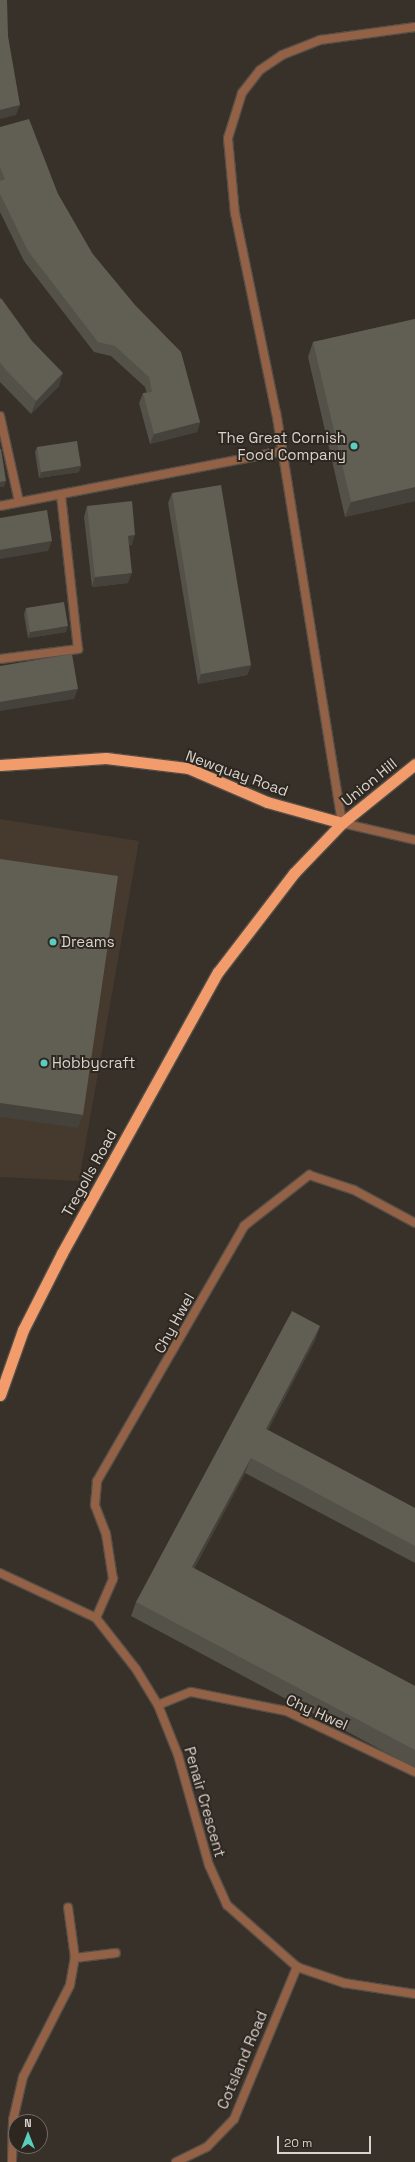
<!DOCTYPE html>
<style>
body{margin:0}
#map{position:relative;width:415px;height:2162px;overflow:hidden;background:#383129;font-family:"Space Grotesk",sans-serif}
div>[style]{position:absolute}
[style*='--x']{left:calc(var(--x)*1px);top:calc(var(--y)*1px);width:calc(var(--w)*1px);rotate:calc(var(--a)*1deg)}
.built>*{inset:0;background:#453a2d}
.roads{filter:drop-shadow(1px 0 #554e47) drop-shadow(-1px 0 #554e47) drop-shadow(0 1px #554e47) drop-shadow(0 -1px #554e47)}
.service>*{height:8px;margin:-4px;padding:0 4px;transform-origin:4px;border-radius:4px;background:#926146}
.minor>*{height:8px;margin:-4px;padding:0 4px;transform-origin:4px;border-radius:4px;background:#926146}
.trunk>*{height:11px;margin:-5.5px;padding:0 5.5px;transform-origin:5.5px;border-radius:5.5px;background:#f29c6c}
.wall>*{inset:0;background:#535148}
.shaded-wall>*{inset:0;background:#44423b}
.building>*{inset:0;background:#615e54}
.dots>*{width:11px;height:11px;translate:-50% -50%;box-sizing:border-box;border:2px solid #2e2720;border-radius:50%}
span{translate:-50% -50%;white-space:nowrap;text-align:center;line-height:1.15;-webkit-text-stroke:4px #2e2720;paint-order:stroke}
.poi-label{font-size:15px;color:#d8d3ce}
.right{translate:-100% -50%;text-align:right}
.left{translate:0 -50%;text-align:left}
.street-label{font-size:15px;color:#d8d3ce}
.north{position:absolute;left:8px;top:2114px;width:40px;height:40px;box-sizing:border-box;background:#2e2720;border:1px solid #726c66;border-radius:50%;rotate:0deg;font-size:11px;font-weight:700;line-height:16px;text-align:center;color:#d8d3ce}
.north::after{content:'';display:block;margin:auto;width:14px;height:18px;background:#59cebf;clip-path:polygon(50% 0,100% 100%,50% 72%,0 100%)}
.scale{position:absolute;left:277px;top:2136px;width:94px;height:18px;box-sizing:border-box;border:2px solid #d8d3ce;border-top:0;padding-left:5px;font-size:12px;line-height:14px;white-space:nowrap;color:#d8d3ce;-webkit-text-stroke:3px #2e2720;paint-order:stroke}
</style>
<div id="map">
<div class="built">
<i style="clip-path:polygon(0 819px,139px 841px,79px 1181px,0 1177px)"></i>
</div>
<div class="roads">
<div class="service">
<i style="--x:342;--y:823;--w:415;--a:-99.1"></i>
<i style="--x:276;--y:413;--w:203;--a:-101.6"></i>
<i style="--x:235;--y:214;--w:76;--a:-95.3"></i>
<i style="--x:228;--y:138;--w:47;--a:-72.7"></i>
<i style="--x:242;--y:93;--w:29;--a:-52"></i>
<i style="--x:260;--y:70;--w:27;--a:-34"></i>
<i style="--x:282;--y:55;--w:41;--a:-21.5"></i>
<i style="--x:320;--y:40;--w:96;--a:-7.8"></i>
<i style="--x:96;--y:1618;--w:43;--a:-66.4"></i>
<i style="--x:113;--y:1579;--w:46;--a:-98.8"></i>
<i style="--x:106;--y:1534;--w:31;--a:-111"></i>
<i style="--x:95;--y:1505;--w:24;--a:-85"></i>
<i style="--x:97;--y:1481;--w:294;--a:-60"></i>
<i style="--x:244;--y:1226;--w:83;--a:-38.1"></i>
<i style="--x:309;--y:1175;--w:47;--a:18.4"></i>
<i style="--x:354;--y:1190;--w:69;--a:28.4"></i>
<i style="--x:158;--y:1705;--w:35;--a:-22"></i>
<i style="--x:191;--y:1692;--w:97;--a:11.3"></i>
<i style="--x:286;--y:1711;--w:143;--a:25.3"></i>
</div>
<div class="minor">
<i style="--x:0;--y:416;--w:88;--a:77.5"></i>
<i style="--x:0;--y:506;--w:287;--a:-11"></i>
<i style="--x:0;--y:659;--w:79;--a:-7.3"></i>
<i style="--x:78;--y:649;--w:155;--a:-96.3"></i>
<i style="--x:342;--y:823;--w:75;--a:13.1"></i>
<i style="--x:0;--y:1573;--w:106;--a:25.1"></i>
<i style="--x:96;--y:1618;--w:65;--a:51.9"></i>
<i style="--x:136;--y:1669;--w:42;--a:58.6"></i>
<i style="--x:158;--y:1705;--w:54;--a:68.2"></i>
<i style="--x:178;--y:1755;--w:114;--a:74.3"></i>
<i style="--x:209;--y:1865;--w:44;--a:65.8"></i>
<i style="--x:227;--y:1905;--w:94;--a:41.5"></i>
<i style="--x:297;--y:1967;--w:50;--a:18.8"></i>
<i style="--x:344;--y:1983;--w:72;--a:8.8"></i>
<i style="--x:75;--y:1958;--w:41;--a:-7"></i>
<i style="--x:12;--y:2162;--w:42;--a:-88.6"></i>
<i style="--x:13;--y:2120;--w:44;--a:-76.9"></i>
<i style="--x:23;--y:2077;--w:103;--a:-62.9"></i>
<i style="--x:70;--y:1985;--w:27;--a:-80"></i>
<i style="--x:75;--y:1958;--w:51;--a:-97.8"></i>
<i style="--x:176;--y:2162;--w:34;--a:-26"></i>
<i style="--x:207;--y:2147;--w:39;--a:-46"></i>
<i style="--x:234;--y:2119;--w:165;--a:-67.5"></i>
</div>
<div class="trunk">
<i style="--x:0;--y:765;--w:106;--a:-3.8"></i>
<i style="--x:106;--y:758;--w:83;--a:7"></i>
<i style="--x:188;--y:768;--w:86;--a:23.3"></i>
<i style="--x:267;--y:802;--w:78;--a:15.6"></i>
<i style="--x:0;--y:1395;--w:69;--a:-70.5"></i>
<i style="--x:23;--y:1330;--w:86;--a:-63.1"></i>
<i style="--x:62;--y:1253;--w:321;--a:-61"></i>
<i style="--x:218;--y:972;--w:125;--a:-52.5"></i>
<i style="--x:294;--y:873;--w:69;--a:-46.2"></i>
<i style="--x:342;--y:823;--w:94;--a:-38.9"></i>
</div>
</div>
<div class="wall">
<i style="clip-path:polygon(0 127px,58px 194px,92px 253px,200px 422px,197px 432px,150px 444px,139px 403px,143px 393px,147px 393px,145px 387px,111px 356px,94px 352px,24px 261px,0 212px)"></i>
<i style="clip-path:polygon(0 299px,59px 386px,31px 414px,0 382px)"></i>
<i style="clip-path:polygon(415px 319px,415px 501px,345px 517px,308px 357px,313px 342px)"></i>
<i style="clip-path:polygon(37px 447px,79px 472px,39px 478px,35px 452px)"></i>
<i style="clip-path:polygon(172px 493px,251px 665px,247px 675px,198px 684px,168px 503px)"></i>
<i style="clip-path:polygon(87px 506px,132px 545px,129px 545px,128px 583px,92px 587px,84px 517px)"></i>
<i style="clip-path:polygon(26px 608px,66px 632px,28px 638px,24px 614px)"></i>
<i style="clip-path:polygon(320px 1326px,315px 1340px,268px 1430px,415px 1508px,415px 1563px,245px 1473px,194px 1569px,415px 1686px,415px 1768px,131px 1616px,136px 1602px)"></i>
</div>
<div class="shaded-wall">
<i style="clip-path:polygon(20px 105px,16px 115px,0 119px,0 110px)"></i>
<i style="clip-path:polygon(63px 373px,59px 386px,31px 414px,36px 401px)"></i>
<i style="clip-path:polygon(200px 422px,197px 432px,150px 444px,154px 434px)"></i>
<i style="clip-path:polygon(81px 466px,79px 472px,39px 478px,41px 472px)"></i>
<i style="clip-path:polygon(6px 481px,4px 487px,0 487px,0 482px)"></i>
<i style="clip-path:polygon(415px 487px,415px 501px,345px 517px,351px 502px)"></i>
<i style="clip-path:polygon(135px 535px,132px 545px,124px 546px,128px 536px)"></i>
<i style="clip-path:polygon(52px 541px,48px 551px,0 559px,0 550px)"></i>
<i style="clip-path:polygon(132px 573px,128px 583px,92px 587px,95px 577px)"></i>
<i style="clip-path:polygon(68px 626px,66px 632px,28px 638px,30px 632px)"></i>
<i style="clip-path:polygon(251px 665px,247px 675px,198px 684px,201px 674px)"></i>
<i style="clip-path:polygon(78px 689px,74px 699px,0 711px,0 702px)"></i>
<i style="clip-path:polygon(0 1103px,83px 1115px,78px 1128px,0 1117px)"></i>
<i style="clip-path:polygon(320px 1326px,315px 1340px,261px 1443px,266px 1429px)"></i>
<i style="clip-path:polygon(251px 1458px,245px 1473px,187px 1582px,192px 1567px)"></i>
</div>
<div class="building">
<i style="clip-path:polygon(0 0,7px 0,8px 36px,20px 105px,0 110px)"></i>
<i style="clip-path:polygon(29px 119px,58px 194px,92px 253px,135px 305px,181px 352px,200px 422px,154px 434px,143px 393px,152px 392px,149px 377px,115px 346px,98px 342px,28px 251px,0 194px,0 181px,5px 179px,0 167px,0 127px)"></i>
<i style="clip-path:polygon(1px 298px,32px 341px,63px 373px,36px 401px,5px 369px,0 362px,0 299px)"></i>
<i style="clip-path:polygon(415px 319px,415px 487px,351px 502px,313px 342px)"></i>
<i style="clip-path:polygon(77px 441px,81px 466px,41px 472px,37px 447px)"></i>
<i style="clip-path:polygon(0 449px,1px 449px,6px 481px,0 482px)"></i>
<i style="clip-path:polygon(221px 485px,251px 665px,201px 674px,172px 493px)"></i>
<i style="clip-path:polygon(132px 501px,135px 535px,128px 536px,132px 573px,95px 577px,87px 506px)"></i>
<i style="clip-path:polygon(47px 510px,52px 541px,0 550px,0 518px)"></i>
<i style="clip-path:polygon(64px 602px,68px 626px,30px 632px,26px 608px)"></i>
<i style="clip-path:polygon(72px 654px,78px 689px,0 702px,0 666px)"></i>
<i style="clip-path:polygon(0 859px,118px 876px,83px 1115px,0 1103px)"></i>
<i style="clip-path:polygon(292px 1311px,320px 1326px,266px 1429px,415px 1508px,415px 1546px,251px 1458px,192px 1567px,415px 1686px,415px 1750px,136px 1602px)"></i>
</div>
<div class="dots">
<i style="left:354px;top:446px;background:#59cebf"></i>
<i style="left:53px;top:942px;background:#59cebf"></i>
<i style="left:44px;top:1063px;background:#59cebf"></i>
</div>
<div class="poi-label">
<span class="right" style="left:346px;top:446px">The Great Cornish<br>Food Company</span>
<span class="left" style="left:61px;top:942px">Dreams</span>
<span class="left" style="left:52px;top:1063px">Hobbycraft</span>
</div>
<div class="street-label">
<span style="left:237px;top:773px;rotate:20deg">Newquay Road</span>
<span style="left:369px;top:782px;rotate:-39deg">Union Hill</span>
<span style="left:89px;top:1173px;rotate:-61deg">Tregolls Road</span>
<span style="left:174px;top:1323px;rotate:-61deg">Chy Hwel</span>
<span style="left:317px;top:1712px;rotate:24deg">Chy Hwel</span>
<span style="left:205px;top:1802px;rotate:74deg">Penair Crescent</span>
<span style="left:242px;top:2060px;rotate:-67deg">Cotsland Road</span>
</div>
<div class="north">N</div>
<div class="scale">20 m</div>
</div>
